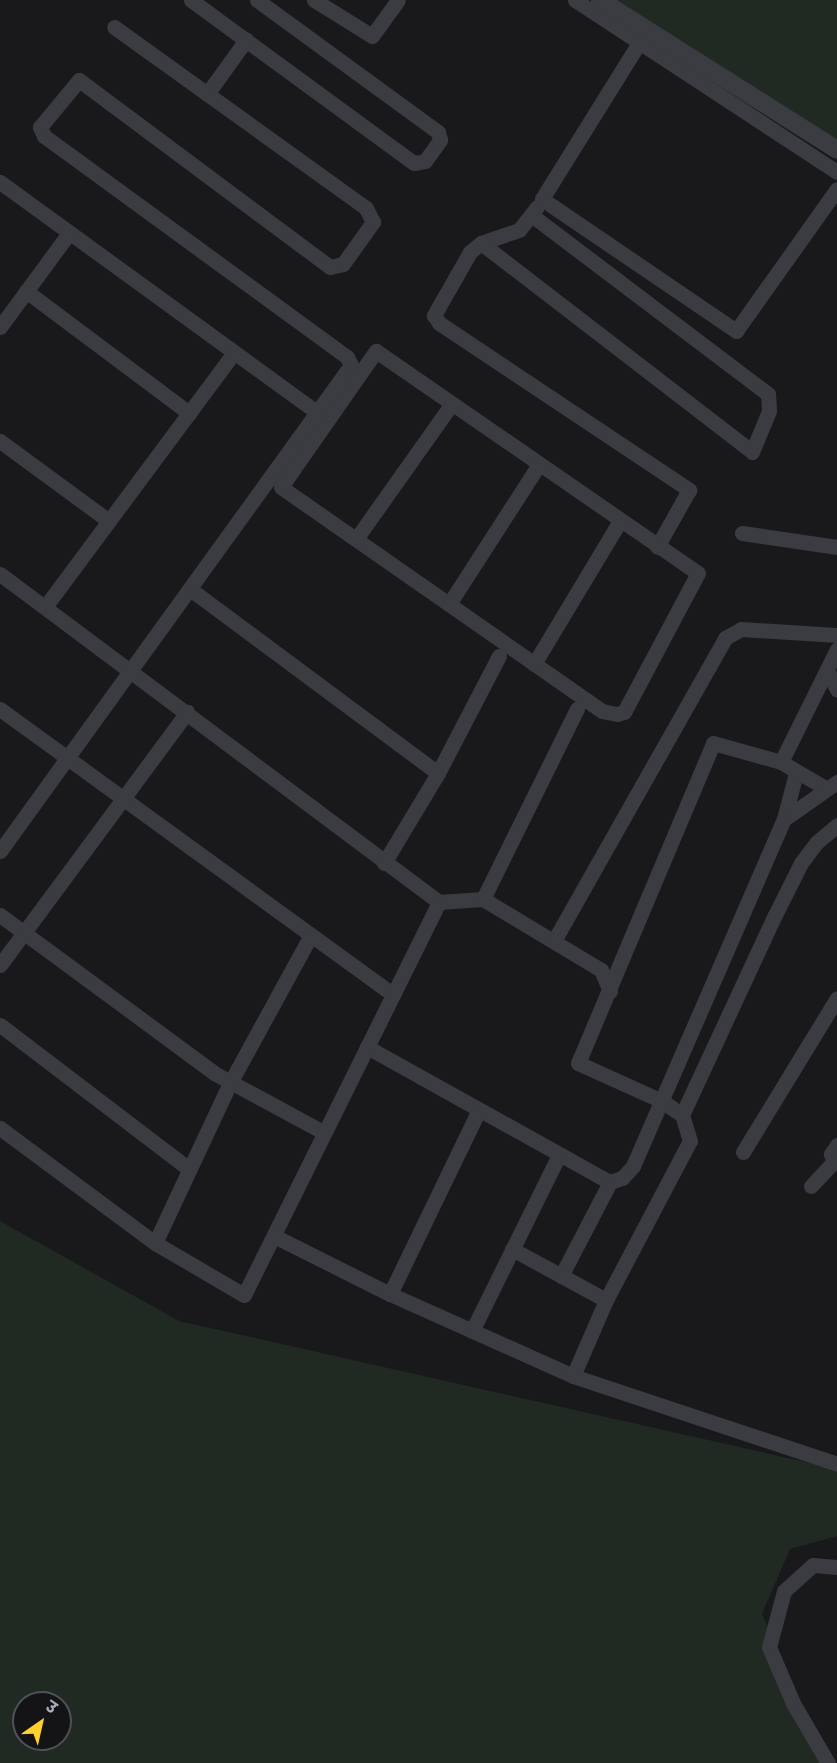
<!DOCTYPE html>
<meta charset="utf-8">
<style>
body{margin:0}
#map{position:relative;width:837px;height:1763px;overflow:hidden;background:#19181b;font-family:Poppins,"Noto Sans Devanagari",sans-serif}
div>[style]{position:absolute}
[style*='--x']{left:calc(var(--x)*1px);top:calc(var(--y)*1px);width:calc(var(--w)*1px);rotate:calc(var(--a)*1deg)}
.green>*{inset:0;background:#202922}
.minor>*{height:15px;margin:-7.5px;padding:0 7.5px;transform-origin:7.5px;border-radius:7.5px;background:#3b3b42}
.tertiary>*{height:18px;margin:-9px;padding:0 9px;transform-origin:9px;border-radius:9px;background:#3b3b42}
span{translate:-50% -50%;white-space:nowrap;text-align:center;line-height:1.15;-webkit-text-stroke:6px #141316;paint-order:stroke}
.north{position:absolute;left:12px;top:1691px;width:60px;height:60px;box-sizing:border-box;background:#141316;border:2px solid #505158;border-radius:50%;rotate:34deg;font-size:16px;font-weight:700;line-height:24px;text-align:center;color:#aaadbb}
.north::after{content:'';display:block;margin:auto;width:21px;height:27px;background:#fecf2d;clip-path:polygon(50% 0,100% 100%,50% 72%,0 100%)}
</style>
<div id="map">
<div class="green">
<i style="clip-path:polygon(602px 0,837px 0,837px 145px)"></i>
<i style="clip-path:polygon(evenodd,0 1221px,179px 1321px,837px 1469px,837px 1536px,790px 1549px,762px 1614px,828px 1763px,0 1763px,0 1221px,24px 1703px,60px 1703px,60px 1739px,24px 1739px,24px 1703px)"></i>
</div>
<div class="minor">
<i style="--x:191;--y:0;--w:276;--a:36.2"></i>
<i style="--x:414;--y:163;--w:11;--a:-10"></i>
<i style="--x:425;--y:161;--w:26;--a:-54"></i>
<i style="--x:440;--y:140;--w:8;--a:-104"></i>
<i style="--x:438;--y:132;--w:224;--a:-143.9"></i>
<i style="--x:314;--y:0;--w:68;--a:31.8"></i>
<i style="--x:372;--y:36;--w:44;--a:-54.2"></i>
<i style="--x:575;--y:0;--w:313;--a:33.3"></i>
<i style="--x:647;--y:30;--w:199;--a:121.9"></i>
<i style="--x:542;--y:199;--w:235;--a:34.2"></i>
<i style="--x:736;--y:331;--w:174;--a:-54.6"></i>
<i style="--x:207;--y:94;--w:67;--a:-54.2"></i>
<i style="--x:0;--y:182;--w:393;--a:36"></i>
<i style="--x:537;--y:207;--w:29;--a:128"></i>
<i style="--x:519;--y:230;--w:40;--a:161.1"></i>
<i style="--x:481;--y:243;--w:14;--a:141"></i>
<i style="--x:470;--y:252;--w:73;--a:119.7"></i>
<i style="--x:434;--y:315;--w:9;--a:58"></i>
<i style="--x:439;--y:323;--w:301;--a:33.7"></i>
<i style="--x:689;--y:490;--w:65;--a:119.3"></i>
<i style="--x:481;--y:243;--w:342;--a:37.6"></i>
<i style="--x:752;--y:452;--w:44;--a:-67.5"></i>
<i style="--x:769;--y:411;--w:17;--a:-93"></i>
<i style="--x:768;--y:394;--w:297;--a:-142.9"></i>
<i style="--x:26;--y:291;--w:204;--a:36.8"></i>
<i style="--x:0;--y:327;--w:117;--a:-53.7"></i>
<i style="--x:376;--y:351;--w:391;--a:34.6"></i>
<i style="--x:698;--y:573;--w:157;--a:118"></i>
<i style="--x:624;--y:712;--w:7;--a:164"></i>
<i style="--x:617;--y:714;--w:15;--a:-169"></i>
<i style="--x:602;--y:711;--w:391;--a:-145.1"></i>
<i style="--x:281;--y:487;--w:166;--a:-55.1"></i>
<i style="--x:0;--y:441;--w:135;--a:36.3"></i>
<i style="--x:742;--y:533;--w:96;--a:8.4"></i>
<i style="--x:356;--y:539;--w:163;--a:-54.7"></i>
<i style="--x:0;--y:574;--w:548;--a:36.77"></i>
<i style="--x:439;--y:902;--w:44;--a:-3.9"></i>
<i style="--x:483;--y:899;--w:138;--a:31"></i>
<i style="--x:601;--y:970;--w:23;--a:67"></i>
<i style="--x:190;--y:589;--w:309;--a:36.6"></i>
<i style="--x:449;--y:604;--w:164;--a:-57.2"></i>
<i style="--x:45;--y:607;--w:315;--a:-53.4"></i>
<i style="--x:534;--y:664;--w:167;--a:-59"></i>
<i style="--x:827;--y:670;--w:22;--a:63"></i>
<i style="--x:0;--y:709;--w:486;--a:36"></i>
<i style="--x:781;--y:762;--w:126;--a:-63.6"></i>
<i style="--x:784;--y:819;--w:48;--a:-75.4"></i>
<i style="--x:0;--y:851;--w:599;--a:-54.16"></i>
<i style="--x:351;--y:365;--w:9;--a:-117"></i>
<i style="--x:347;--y:357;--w:375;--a:-143.9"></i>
<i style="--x:44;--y:136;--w:10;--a:-114"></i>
<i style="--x:40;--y:127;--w:61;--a:-50.3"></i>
<i style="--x:79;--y:80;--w:313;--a:36.7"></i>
<i style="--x:330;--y:267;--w:13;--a:-13"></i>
<i style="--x:343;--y:264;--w:52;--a:-54.5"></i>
<i style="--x:373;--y:222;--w:16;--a:-117"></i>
<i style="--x:366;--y:208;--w:310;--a:-144.3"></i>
<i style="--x:384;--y:863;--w:105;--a:-59"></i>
<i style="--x:438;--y:773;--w:132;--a:-62.5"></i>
<i style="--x:483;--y:899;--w:212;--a:-63.7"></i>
<i style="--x:0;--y:915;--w:266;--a:36.4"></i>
<i style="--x:214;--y:1073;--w:124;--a:28.4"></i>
<i style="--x:555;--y:939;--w:346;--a:-60.5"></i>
<i style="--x:725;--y:638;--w:18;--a:-29"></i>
<i style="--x:741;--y:629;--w:96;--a:3.6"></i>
<i style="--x:0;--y:965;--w:315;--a:-53.5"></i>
<i style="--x:0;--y:1025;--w:238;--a:37.3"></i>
<i style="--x:367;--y:1047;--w:278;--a:29.1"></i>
<i style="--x:610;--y:1182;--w:106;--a:117.5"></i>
<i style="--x:682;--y:1115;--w:24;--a:-145"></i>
<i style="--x:662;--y:1101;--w:92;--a:-155.7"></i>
<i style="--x:578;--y:1063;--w:347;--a:-67.1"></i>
<i style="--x:713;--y:743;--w:71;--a:15.6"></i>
<i style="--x:781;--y:762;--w:53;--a:30.4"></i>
<i style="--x:0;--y:1128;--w:193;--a:36.6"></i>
<i style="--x:155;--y:1243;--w:103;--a:30.3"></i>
<i style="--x:244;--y:1295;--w:439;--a:-63.6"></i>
<i style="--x:837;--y:1145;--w:11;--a:124"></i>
<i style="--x:831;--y:1154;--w:9;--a:49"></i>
<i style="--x:743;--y:1152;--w:180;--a:-58.6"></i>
<i style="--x:610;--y:1182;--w:13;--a:-18"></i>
<i style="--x:622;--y:1178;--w:16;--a:-47"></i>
<i style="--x:633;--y:1166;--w:378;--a:-66.5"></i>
<i style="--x:784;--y:819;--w:65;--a:-34.9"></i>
<i style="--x:811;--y:1186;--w:34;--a:-47"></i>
<i style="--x:274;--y:1236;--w:130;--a:26.6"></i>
<i style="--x:390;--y:1294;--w:201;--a:24.1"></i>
<i style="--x:573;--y:1376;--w:278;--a:18.4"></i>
<i style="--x:155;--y:1243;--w:177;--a:-64.9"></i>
<i style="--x:230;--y:1083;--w:166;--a:-61.3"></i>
<i style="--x:512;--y:1249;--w:107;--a:28.5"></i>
<i style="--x:390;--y:1294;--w:202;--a:-64.2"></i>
<i style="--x:472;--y:1331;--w:196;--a:-63.7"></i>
<i style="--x:573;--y:1376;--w:83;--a:-66.5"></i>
<i style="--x:606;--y:1300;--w:180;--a:-62.2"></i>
<i style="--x:690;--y:1141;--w:27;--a:-107"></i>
<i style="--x:682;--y:1115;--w:221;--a:-65.1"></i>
<i style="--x:775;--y:915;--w:58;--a:-63.4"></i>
<i style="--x:801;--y:863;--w:26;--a:-53"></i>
<i style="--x:817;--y:842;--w:26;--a:-40"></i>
<i style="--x:828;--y:1763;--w:69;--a:-120.3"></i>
<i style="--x:793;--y:1703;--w:61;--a:-113.2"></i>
<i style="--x:769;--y:1647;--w:58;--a:-75"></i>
<i style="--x:784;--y:1591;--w:39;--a:-42"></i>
<i style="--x:813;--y:1565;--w:24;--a:5"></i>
</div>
<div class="tertiary">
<i style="--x:600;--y:0;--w:280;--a:32.3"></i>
</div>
<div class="north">उ</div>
</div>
